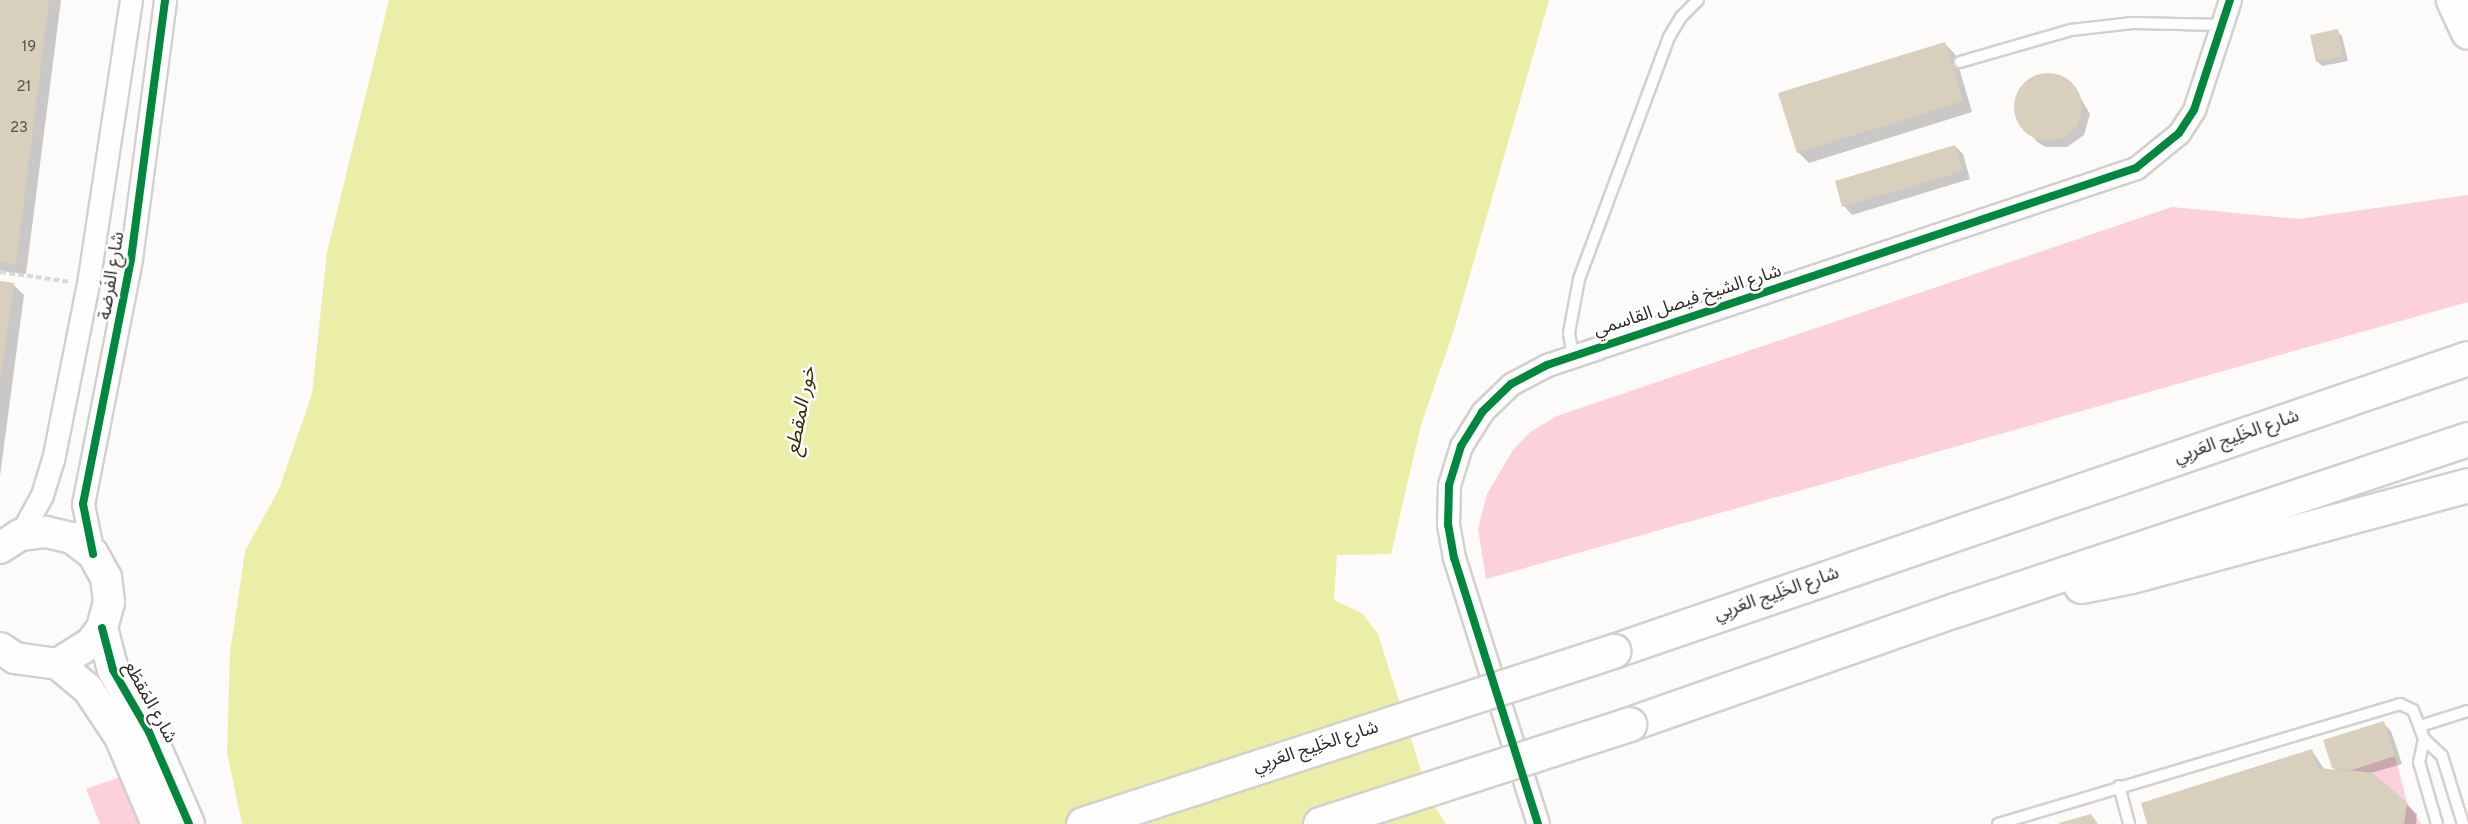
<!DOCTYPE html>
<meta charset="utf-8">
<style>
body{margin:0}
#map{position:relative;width:2468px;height:824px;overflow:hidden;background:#fdfbf9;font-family:Overpass,"Noto Sans Arabic",sans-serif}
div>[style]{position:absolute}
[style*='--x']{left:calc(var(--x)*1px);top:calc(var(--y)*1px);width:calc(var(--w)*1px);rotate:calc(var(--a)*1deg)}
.green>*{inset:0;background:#fcd1db}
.water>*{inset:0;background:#ebeea7}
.shadow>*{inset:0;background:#0003}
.building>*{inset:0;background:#d8cfbc}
.round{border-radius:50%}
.path>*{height:4px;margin-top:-2px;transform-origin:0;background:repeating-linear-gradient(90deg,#dad8d8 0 6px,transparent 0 9px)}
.roads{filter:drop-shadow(2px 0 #d3d0ce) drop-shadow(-2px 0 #d3d0ce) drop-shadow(0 2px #d3d0ce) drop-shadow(0 -2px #d3d0ce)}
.lane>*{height:10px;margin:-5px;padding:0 5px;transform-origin:5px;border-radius:5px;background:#fffefe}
.street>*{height:21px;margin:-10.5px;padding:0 10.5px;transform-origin:10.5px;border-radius:10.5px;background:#fffefe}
.secondary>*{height:30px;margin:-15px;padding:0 15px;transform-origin:15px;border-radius:15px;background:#fffefe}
.highway>*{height:33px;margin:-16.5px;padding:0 16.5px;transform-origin:16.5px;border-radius:16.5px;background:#fffefe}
.bridges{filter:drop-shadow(2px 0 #d3d0ce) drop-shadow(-2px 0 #d3d0ce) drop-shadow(0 2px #d3d0ce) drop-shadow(0 -2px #d3d0ce)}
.highway-bridge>*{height:33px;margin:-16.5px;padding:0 16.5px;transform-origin:16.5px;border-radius:16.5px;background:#fffefe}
.cycleway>*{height:8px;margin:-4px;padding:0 4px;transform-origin:4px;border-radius:4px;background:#00873e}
span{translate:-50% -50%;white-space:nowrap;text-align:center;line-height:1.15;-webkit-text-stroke:5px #fff;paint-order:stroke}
.number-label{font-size:15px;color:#59534c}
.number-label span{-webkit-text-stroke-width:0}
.street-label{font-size:18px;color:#2f2a27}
.water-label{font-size:20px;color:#313206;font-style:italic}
</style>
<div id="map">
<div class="green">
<i style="clip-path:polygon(2468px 195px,2468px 302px,1486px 579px,1478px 529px,1487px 494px,1513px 450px,1530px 432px,1557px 416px,2172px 207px,2298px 219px)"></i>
<i style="clip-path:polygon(2395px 756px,2407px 802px,2421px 824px,2404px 824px,2407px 802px,2373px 773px,2351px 770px)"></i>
<i style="clip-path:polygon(123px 776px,144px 824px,100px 824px,86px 789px)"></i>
</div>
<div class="water">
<i style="clip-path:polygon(389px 0,1549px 0,1454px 330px,1421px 425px,1391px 554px,1337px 555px,1334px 600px,1362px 613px,1378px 634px,1430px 799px,1446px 824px,242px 824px,227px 753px,230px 653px,245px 551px,279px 489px,312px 394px,327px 252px)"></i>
</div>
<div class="shadow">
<i style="clip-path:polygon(0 0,61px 0,26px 274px,0 271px)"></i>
<i style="clip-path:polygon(2337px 31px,2342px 36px,2348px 61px,2322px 66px,2317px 61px)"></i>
<i style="clip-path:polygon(1944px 43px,1955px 54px,1972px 112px,1809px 163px,1798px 152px)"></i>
<i style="clip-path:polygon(2043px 75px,2053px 75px,2073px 85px,2090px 114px,2084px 135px,2067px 147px,2046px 147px,2037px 142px,2017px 115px,2018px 94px,2024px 86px)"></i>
<i style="clip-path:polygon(1955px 146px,1963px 154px,1970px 179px,1852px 215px,1844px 206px)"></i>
<i style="clip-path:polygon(0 282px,13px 284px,24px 295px,0 476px)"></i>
<i style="clip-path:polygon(2383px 723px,2391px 731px,2402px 764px,2371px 773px,2417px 814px,2416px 824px,2149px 824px,2312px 751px,2325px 770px,2338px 772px,2333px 767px)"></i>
</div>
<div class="building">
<i style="clip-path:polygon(0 0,49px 0,16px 264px,0 262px)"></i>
<i style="clip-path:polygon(2338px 29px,2343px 56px,2316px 62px,2310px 35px)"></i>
<i style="clip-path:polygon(1945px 42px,1963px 101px,1797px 153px,1778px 93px)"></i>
<i class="round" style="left:2014px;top:73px;width:68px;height:68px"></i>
<i style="clip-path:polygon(1955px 145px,1963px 171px,1842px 207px,1835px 181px)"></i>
<i style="clip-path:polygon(0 281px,14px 283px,1px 376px,0 376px)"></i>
<i style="clip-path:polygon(2384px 721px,2395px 756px,2351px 770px,2332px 768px,2323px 740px)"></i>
<i style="clip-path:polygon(2312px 749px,2318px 768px,2373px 773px,2407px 802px,2404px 824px,2147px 824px,2141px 803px)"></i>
<i style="clip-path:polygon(2091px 814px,2098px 824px,2059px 824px,2059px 823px)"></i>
</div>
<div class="path">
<i style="--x:0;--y:272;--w:72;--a:8"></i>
</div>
<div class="roads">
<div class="lane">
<i style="--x:1960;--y:62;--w:116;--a:-16.1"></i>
<i style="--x:2071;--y:30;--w:62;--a:-6.4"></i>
<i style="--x:2133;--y:23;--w:90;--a:1.3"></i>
<i style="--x:1573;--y:356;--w:23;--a:-100"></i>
<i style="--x:1569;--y:333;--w:55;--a:-79.5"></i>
<i style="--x:1579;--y:279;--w:258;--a:-69.6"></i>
<i style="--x:1669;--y:37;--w:23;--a:-59"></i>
<i style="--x:1681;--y:17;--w:24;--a:-45"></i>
<i style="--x:2420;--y:726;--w:50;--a:-17.4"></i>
<i style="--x:2424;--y:739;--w:24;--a:102"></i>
<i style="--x:2419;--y:762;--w:65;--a:73.8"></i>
<i style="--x:2119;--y:786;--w:39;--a:75"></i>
<i style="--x:1998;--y:824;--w:420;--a:-16.6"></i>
<i style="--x:2400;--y:704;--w:14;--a:25"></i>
<i style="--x:2413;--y:710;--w:31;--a:69"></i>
<i style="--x:2424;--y:739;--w:25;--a:43"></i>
<i style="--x:2442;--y:756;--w:71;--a:72.8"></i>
</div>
<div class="street">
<i style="--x:20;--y:535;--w:46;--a:-61.2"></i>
<i style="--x:42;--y:495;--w:37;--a:-73"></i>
<i style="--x:53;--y:460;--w:179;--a:-78.8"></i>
<i style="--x:88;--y:284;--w:287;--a:-81.4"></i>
<i style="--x:93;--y:554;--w:51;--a:-101.3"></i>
<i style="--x:83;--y:504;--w:250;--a:-78.9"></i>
<i style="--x:131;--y:259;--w:261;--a:-82.5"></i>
<i style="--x:1538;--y:824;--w:279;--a:-107.5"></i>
<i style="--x:1454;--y:558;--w:34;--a:-100"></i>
<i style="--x:1448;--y:525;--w:40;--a:-88.6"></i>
<i style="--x:1449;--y:485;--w:41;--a:-72.9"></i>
<i style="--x:1461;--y:446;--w:40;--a:-58"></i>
<i style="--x:1482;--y:412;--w:40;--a:-44"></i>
<i style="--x:1511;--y:384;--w:41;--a:-27.8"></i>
<i style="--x:1547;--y:365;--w:621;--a:-18.49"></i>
<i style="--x:2136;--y:168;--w:55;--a:-39.1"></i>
<i style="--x:2179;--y:133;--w:27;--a:-57"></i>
<i style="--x:2194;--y:110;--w:116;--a:-71.9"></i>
</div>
<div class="secondary">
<i style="--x:0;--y:548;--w:24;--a:-33"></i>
<i style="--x:20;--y:535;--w:26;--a:-7"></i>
<i style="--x:46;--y:532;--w:27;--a:13"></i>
<i style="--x:72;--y:538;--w:26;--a:37"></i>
<i style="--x:93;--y:554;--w:26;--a:61"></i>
<i style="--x:106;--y:577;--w:25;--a:83"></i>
<i style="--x:109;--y:602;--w:27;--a:105"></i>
<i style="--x:102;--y:628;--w:19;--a:126"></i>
<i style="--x:91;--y:643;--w:39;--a:148"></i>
<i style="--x:58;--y:664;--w:43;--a:-172.1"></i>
<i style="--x:15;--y:658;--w:18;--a:-146"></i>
<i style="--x:102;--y:628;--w:43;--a:75.3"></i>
<i style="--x:113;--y:670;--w:72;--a:59.9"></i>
<i style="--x:149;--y:732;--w:100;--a:66.5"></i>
<i style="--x:58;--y:664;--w:39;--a:40"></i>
<i style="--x:88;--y:689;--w:58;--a:56.3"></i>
<i style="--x:120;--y:737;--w:95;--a:67"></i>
</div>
<div class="highway">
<i style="--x:2453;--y:0;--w:35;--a:65"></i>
<i style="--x:2081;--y:586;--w:51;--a:-11.3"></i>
<i style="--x:2131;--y:576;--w:349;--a:-15.1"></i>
<i style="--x:1613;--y:651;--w:904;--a:-18.92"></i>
<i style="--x:1629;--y:724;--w:345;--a:-19.3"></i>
<i style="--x:1955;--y:610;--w:541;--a:-18.43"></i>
</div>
</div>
<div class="bridges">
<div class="highway-bridge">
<i style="--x:1083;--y:824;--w:558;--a:-18.08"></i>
<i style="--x:1320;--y:824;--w:325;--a:-17.9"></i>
</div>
</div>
<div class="cycleway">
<i style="--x:93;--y:554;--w:51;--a:-101.3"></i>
<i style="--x:83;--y:504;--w:250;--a:-78.9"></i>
<i style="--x:131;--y:259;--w:261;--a:-82.5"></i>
<i style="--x:102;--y:628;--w:43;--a:75.3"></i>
<i style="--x:113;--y:670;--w:72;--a:59.9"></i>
<i style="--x:149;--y:732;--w:100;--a:66.5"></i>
<i style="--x:1538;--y:824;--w:279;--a:-107.5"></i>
<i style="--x:1454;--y:558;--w:34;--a:-100"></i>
<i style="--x:1448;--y:525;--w:40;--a:-88.6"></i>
<i style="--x:1449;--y:485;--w:41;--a:-72.9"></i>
<i style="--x:1461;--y:446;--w:40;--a:-58"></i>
<i style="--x:1482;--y:412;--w:40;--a:-44"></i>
<i style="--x:1511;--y:384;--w:41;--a:-27.8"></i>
<i style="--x:1547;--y:365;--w:621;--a:-18.49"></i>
<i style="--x:2136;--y:168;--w:55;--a:-39.1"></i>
<i style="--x:2179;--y:133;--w:27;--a:-57"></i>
<i style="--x:2194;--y:110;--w:116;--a:-71.9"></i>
</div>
<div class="number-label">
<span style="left:29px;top:48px">19</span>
<span style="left:24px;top:88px">21</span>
<span style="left:19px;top:129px">23</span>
</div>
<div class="street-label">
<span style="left:113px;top:276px;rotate:-81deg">شارع الفَرضة</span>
<span style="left:1688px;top:302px;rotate:-18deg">شارع الشيخ فيصل القاسمي</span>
<span style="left:2237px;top:438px;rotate:-19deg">شارع الخَلِيج العَربِي</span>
<span style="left:1777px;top:595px;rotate:-19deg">شارع الخَلِيج العَربِي</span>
<span style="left:149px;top:703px;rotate:61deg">شارع المَقطَع</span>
<span style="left:1316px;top:748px;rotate:-18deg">شارع الخَلِيج العَربِي</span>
</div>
<div class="water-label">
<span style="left:802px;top:411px;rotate:-79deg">خور المقطع</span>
</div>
</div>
